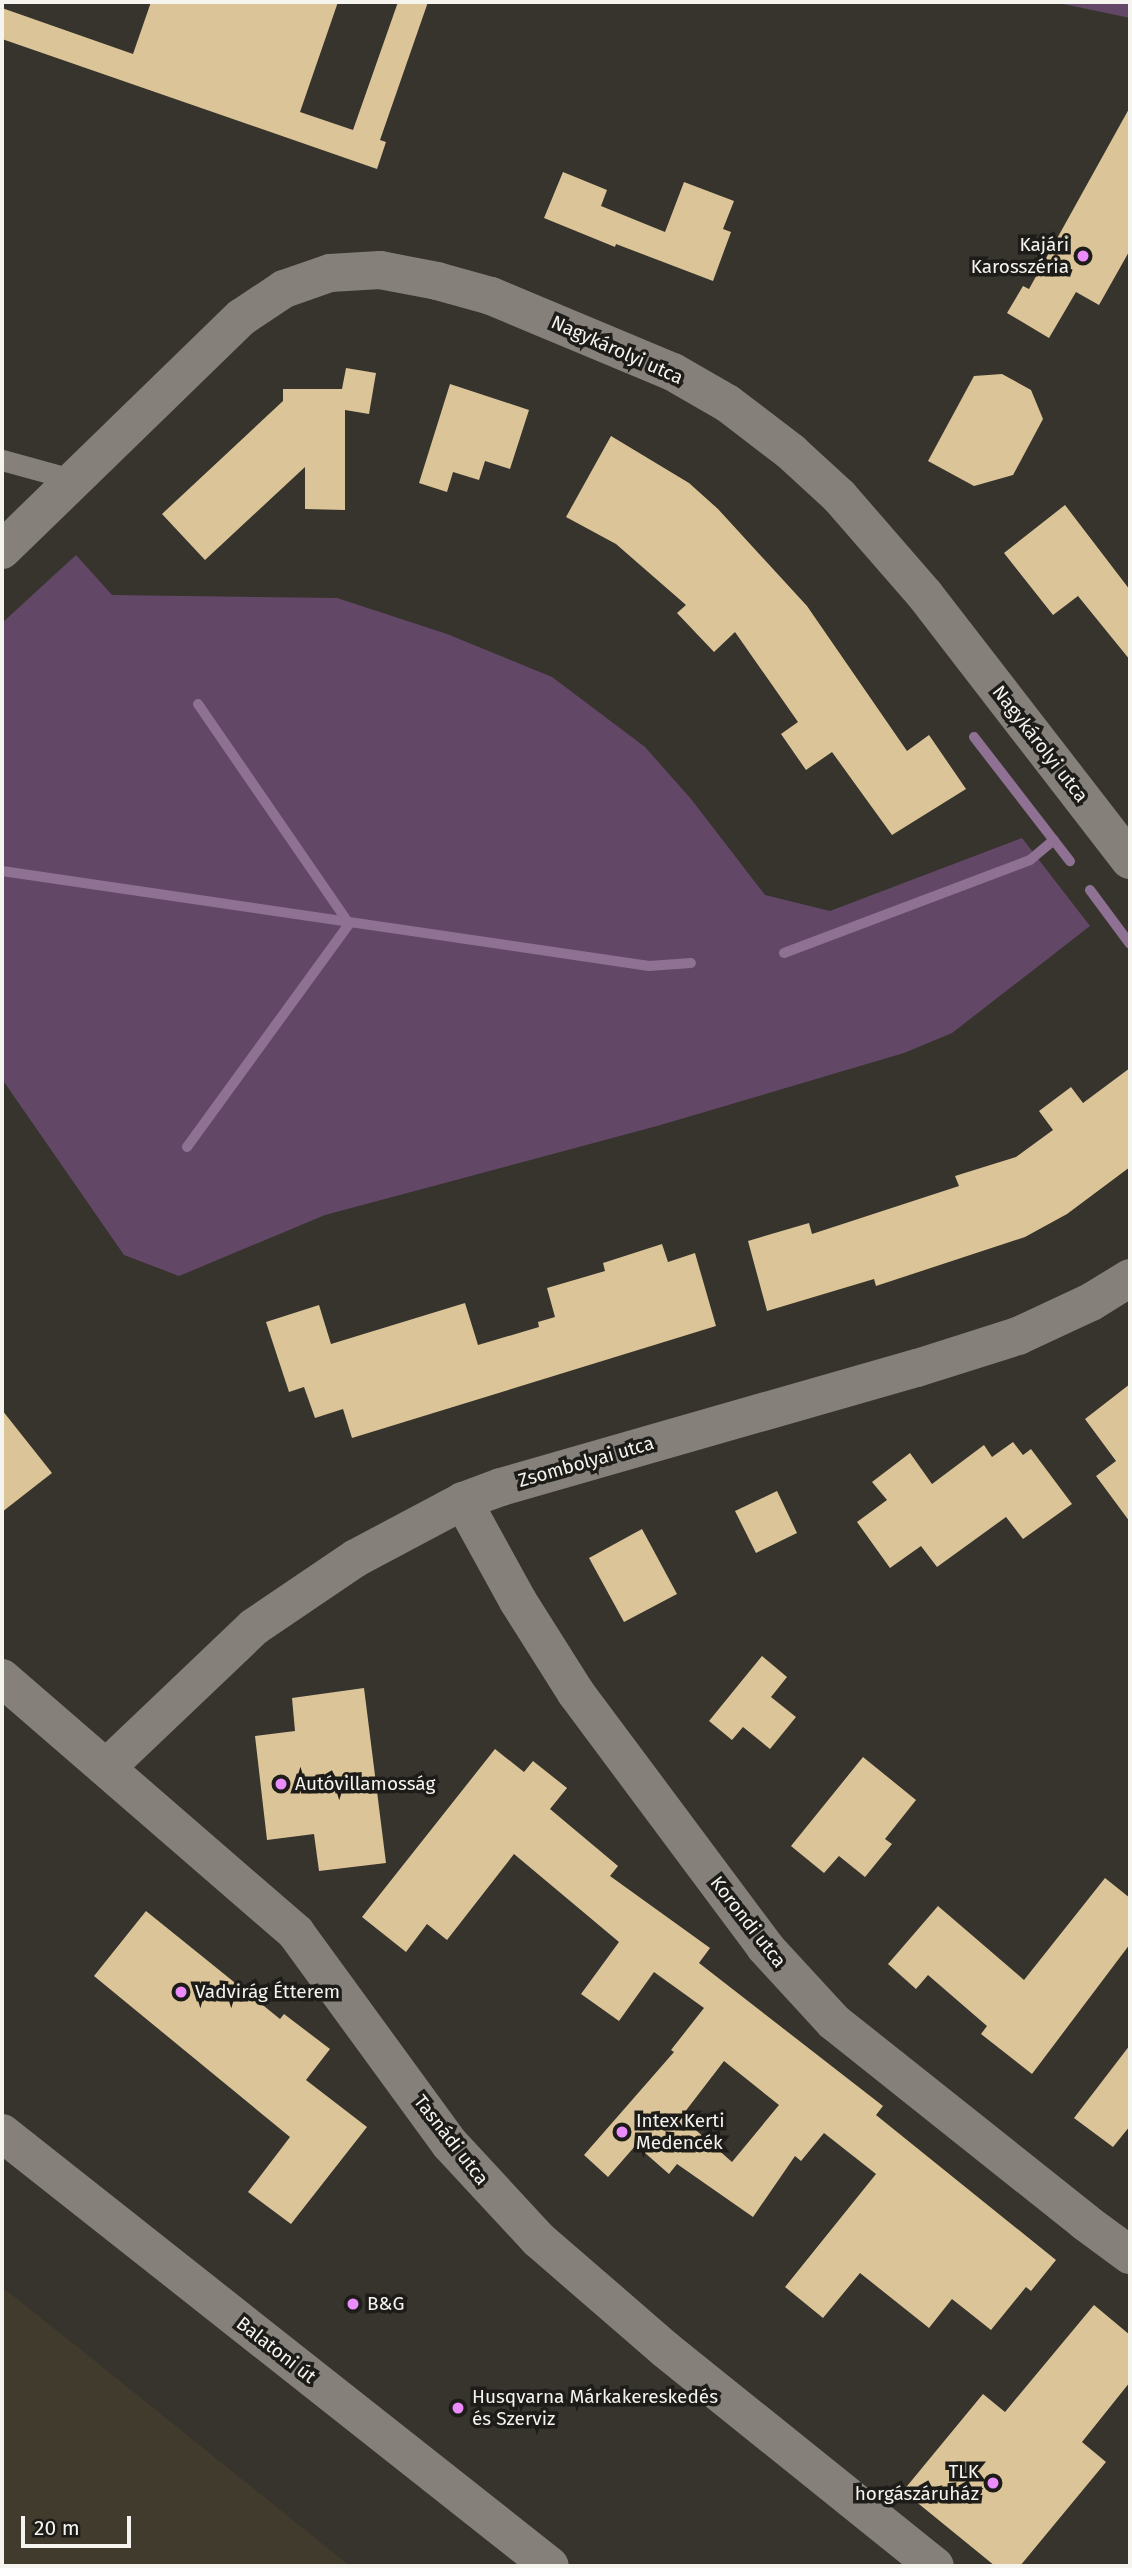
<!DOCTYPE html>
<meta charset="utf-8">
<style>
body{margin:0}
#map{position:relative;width:1132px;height:2568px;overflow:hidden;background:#37342d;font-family:"Fira Sans",sans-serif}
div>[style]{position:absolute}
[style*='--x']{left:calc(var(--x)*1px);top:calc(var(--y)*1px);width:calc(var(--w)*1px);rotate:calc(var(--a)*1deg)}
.built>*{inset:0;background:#413b2e}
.green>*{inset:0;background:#624866}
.stream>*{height:10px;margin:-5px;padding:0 5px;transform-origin:5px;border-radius:5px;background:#8f7194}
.building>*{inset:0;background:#dbc598}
.service>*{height:21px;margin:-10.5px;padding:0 10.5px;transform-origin:10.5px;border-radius:10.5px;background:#85817a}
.minor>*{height:38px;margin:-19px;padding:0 19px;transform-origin:19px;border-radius:19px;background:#85817a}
.secondary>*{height:38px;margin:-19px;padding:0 19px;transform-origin:19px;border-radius:19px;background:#85817a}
.dots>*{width:19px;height:19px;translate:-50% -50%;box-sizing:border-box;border:4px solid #1d1c19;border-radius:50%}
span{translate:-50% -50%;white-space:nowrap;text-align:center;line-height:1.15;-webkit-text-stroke:7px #1d1c19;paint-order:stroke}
.poi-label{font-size:19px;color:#f6f4ef}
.right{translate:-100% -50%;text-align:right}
.left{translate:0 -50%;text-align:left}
.street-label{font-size:19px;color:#f6f4ef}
.frame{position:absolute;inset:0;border:4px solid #f6f4ef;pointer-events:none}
.scale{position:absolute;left:21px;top:2516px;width:110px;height:32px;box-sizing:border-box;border:4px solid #f6f4ef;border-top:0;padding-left:9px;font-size:21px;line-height:24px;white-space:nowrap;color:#f6f4ef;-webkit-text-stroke:5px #1d1c19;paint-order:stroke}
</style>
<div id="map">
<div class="built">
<i style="clip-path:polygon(2px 2287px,80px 2349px,350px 2566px,2px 2566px)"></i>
</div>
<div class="green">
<i style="clip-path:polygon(1054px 2px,1130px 2px,1130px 18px)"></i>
<i style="clip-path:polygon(76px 555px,112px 595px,337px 598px,447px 634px,552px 677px,645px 747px,691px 799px,765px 895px,830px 911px,1022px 838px,1090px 926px,952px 1033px,904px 1053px,657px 1126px,325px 1215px,179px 1276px,124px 1255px,2px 1079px,2px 623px)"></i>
</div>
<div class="stream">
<i style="--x:198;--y:704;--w:267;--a:55.5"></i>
<i style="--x:974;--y:737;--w:157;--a:52.3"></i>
<i style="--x:2;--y:871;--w:654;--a:8.35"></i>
<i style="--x:649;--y:966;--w:42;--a:-4.1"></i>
<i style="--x:1090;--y:890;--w:67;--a:53.5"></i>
<i style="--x:784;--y:953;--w:263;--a:-20.7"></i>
<i style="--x:1030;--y:860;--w:31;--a:-40"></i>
<i style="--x:187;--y:1147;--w:276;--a:-54"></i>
</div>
<div class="building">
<i style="clip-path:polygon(151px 2px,338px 2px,300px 112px,353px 130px,398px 2px,428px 2px,380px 140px,386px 142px,377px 169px,2px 39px,2px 8px,133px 54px)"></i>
<i style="clip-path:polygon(1130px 107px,1130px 250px,1099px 305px,1076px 292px,1049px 338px,1007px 313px,1023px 286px,1029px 289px)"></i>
<i style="clip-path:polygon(563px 172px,607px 190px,601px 206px,665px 232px,684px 182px,734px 201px,723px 229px,731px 232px,713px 281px,616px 244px,615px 247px,544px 218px)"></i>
<i style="clip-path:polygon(346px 368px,376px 373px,369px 414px,345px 410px,345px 510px,305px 509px,305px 467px,205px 560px,162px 514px,283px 401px,283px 389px,342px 389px)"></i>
<i style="clip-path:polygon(1002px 374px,1031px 390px,1043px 419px,1013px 475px,974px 486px,928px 461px,974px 376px)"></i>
<i style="clip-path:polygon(450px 384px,529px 410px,510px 469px,485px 461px,479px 480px,453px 472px,447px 492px,419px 483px)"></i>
<i style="clip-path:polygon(611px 436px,689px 483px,718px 509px,807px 606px,907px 751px,929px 735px,966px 789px,892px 835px,832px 752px,806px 770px,781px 734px,798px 722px,735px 632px,714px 652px,677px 613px,686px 605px,616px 544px,566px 517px)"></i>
<i style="clip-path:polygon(1065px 505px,1130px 590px,1130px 660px,1078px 596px,1053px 615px,1004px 553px)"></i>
<i style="clip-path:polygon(1130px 1068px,1130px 1167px,1067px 1214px,1025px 1237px,876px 1286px,874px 1279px,767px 1311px,748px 1241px,809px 1223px,812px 1234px,959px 1186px,955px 1176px,1016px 1157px,1053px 1130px,1039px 1111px,1071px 1087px,1083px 1103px)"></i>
<i style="clip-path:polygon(662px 1244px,668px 1262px,695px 1253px,716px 1326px,352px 1438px,343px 1409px,315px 1418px,304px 1387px,289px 1392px,266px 1322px,319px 1305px,331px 1344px,465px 1303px,478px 1345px,539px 1327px,538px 1322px,555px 1317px,547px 1288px,605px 1271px,603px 1263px)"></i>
<i style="clip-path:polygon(1130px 1384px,1130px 1522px,1096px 1476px,1116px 1461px,1085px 1419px)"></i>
<i style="clip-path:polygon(2px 1410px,52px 1473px,2px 1512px)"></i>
<i style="clip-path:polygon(1013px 1442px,1023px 1455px,1031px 1449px,1072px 1504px,1023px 1539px,1006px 1517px,937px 1567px,921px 1546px,890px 1568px,857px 1522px,887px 1500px,872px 1482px,910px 1453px,932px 1484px,984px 1445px,992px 1457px)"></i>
<i style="clip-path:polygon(777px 1491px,797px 1533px,756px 1553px,735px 1511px)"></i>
<i style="clip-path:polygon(642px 1529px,677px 1594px,624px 1622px,589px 1558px)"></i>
<i style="clip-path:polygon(762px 1656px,787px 1677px,771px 1697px,796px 1717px,770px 1749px,743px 1727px,732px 1740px,709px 1721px)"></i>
<i style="clip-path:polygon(364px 1688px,386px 1863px,319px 1871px,314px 1834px,267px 1840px,255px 1736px,295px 1731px,292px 1698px)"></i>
<i style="clip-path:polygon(evenodd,495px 1749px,524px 1772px,533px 1761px,567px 1788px,550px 1809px,618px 1866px,610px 1876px,710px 1948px,699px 1963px,883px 2106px,876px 2115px,1056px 2260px,1031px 2291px,1026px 2287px,991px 2330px,952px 2299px,929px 2328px,860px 2273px,823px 2318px,785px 2287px,876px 2174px,824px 2133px,801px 2161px,795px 2156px,753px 2217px,677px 2164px,669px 2174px,636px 2145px,608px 2177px,584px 2155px,674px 2052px,671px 2050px,704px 2008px,654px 1972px,619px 2021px,581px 1994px,619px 1942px,514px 1854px,447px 1940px,427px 1924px,406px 1952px,362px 1917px,495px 1749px,724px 2061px,779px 2105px,732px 2162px,681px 2117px,724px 2061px)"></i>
<i style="clip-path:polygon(863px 1757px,916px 1800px,885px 1839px,892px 1844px,865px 1877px,839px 1856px,824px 1873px,791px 1846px)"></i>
<i style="clip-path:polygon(1105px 1878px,1130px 1898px,1130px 1944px,1032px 2074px,981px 2034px,987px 2026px,928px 1975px,916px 1989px,888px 1964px,938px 1906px,1024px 1980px)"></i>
<i style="clip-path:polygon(146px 1911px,280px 2019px,284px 2014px,330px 2049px,306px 2080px,367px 2127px,291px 2224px,248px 2192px,290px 2137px,94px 1976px)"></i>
<i style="clip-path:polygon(1130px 2045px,1130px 2126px,1113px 2147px,1074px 2118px)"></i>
<i style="clip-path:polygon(1094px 2305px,1130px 2335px,1130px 2382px,1082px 2442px,1106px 2462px,1020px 2566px,995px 2566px,903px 2491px,983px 2394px,1005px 2412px)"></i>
</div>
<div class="service">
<i style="--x:2;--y:460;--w:76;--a:15.3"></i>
</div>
<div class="minor">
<i style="--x:2;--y:550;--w:334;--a:-44.2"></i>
<i style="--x:242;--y:317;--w:50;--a:-33.7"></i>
<i style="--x:284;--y:289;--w:49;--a:-19.2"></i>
<i style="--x:330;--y:273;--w:50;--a:-3.4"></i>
<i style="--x:380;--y:270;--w:58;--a:10.9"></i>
<i style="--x:437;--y:281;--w:56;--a:15.5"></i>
<i style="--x:491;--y:296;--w:197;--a:22.7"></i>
<i style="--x:673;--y:372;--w:62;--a:29.9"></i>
<i style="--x:727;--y:403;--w:81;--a:37.4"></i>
<i style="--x:791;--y:452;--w:65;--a:42.5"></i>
<i style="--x:839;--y:496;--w:131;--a:49"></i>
<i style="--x:925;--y:595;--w:335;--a:52.3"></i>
<i style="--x:463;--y:1501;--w:114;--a:61.2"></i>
<i style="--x:518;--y:1601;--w:109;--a:57.8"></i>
<i style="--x:576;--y:1693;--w:317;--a:53.3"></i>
<i style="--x:765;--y:1947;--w:102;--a:47.4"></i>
<i style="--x:834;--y:2022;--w:321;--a:38.5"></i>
<i style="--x:1085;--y:2222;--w:56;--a:36.3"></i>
<i style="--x:2;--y:1678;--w:389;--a:40.9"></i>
<i style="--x:296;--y:1933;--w:261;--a:53.9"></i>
<i style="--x:450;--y:2144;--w:131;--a:47.2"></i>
<i style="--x:539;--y:2240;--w:168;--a:40.9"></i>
<i style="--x:666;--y:2350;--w:345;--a:38.8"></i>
<i style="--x:106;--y:1768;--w:204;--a:-43.6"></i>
<i style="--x:254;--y:1627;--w:123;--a:-34.1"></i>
<i style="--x:356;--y:1558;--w:121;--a:-28"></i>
<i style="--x:463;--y:1501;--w:40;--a:-20.2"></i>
<i style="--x:501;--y:1487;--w:433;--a:-16"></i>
<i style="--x:917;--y:1368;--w:106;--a:-17.6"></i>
<i style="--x:1018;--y:1336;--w:81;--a:-25"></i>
<i style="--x:1091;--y:1302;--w:46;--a:-31.6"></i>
</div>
<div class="secondary">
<i style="--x:2;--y:2133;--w:698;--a:38.31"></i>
</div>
<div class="dots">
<i style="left:1083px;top:256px;background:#eb8cfb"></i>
<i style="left:281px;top:1784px;background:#eb8cfb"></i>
<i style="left:181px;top:1992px;background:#eb8cfb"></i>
<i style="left:622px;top:2132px;background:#eb8cfb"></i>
<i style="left:353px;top:2304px;background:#eb8cfb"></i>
<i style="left:458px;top:2408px;background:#eb8cfb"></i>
<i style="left:993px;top:2483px;background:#eb8cfb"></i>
</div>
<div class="poi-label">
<span class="right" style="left:1069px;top:256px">Kajári<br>Karosszéria</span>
<span class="left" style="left:295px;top:1784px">Autóvillamosság</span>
<span class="left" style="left:195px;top:1992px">Vadvirág Étterem</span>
<span class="left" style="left:636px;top:2132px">Intex Kerti<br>Medencék</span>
<span class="left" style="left:367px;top:2304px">B&amp;G</span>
<span class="left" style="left:472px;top:2408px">Husqvarna Márkakereskedés<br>és Szerviz</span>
<span class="right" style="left:979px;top:2483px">TLK<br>horgászáruház</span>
</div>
<div class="street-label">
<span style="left:617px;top:350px;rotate:24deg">Nagykárolyi utca</span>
<span style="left:1040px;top:744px;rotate:52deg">Nagykárolyi utca</span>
<span style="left:586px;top:1462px;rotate:-16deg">Zsombolyai utca</span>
<span style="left:748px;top:1922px;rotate:52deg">Korondi utca</span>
<span style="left:451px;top:2140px;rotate:52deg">Tasnádi utca</span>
<span style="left:276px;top:2350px;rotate:38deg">Balatoni út</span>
</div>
<div class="frame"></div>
<div class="scale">20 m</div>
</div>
